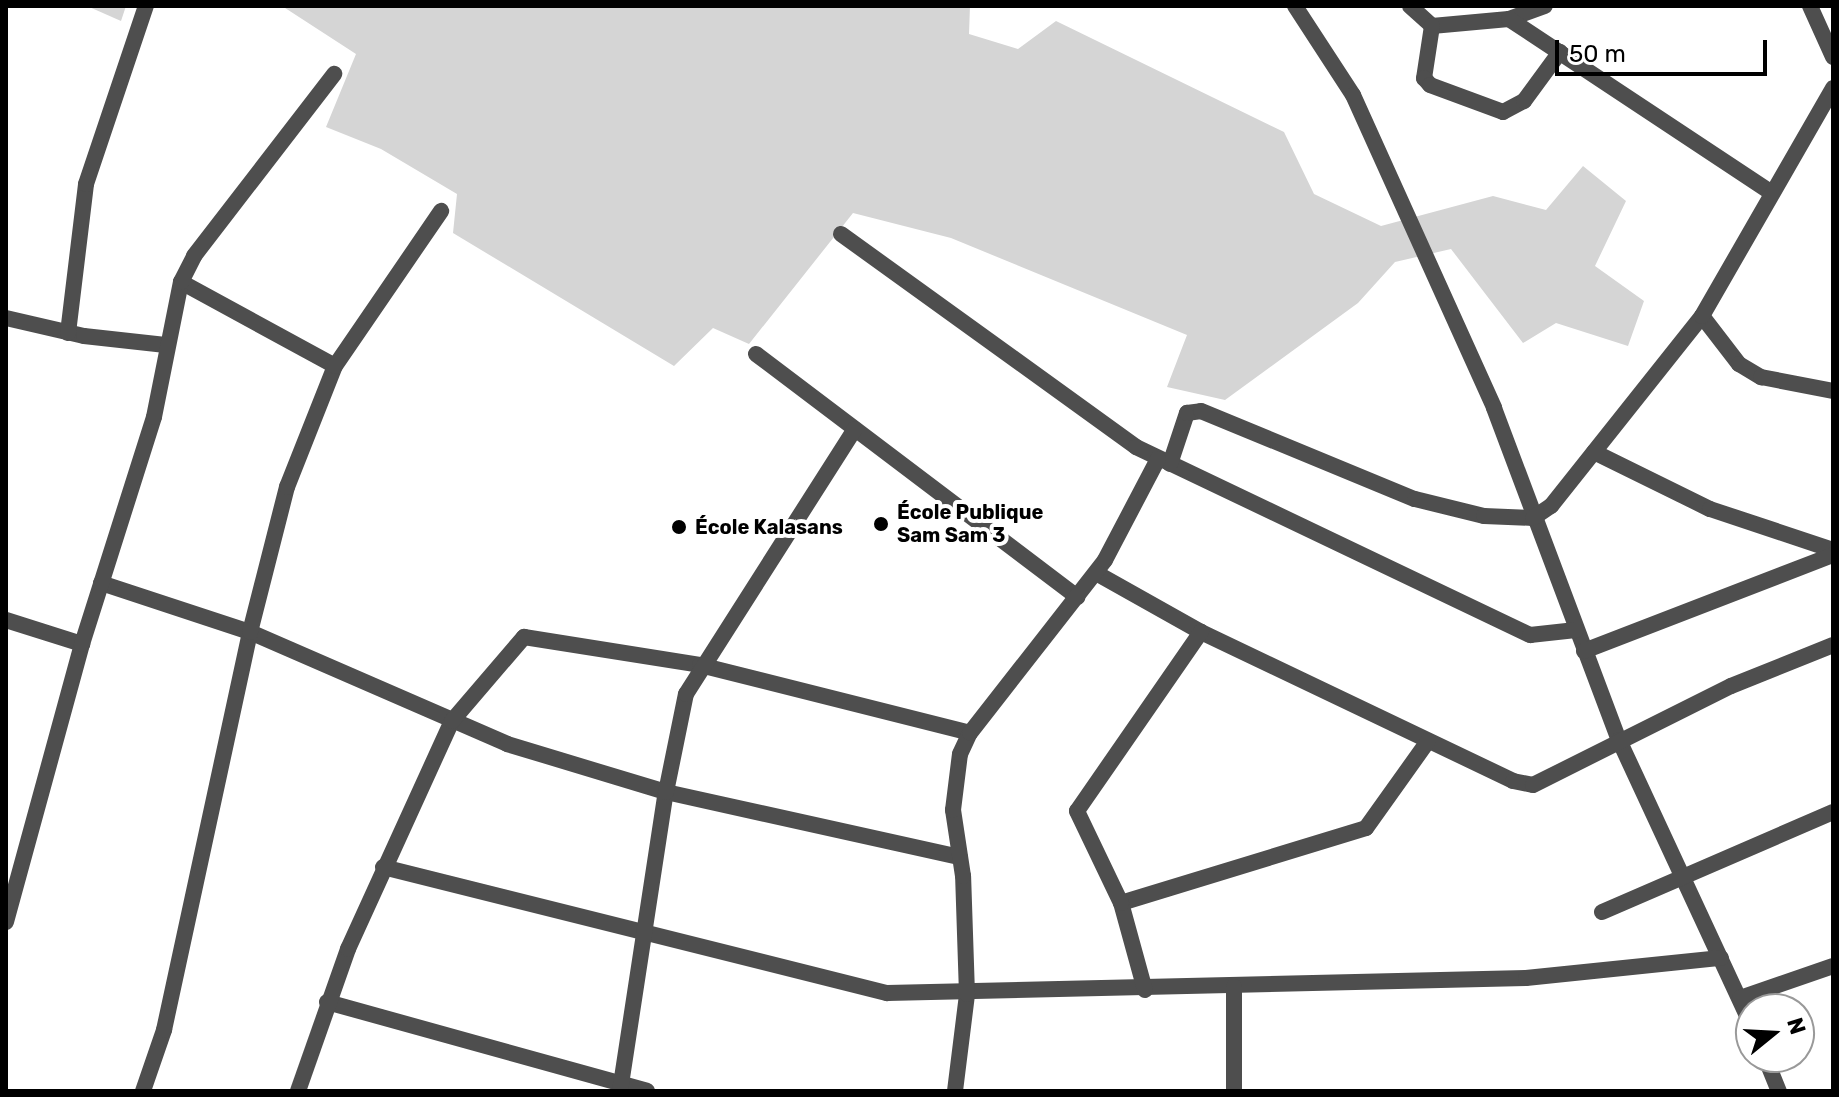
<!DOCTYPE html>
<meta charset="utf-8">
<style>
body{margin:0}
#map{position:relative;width:1839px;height:1097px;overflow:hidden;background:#fff;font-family:Rubik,sans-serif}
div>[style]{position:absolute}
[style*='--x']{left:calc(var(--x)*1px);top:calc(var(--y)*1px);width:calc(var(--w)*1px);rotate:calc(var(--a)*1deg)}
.green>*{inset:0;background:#d5d5d5}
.street>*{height:16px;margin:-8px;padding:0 8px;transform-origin:8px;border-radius:8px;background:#4e4e4e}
.dots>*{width:22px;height:22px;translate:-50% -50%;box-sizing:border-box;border:4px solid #fff;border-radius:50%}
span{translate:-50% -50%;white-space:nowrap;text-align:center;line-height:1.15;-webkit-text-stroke:8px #fff;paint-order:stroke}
.poi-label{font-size:20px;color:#000;font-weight:700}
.left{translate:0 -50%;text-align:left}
.frame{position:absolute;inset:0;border:8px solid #000;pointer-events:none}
.north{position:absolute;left:1735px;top:993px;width:80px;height:80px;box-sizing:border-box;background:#fff;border:2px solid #999;border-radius:50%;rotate:72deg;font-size:22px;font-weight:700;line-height:32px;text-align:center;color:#000}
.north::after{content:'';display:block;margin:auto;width:28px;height:36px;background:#000;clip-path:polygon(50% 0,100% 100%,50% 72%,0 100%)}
.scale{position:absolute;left:1555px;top:40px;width:212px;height:36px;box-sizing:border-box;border:4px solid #000;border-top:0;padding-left:10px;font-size:24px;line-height:28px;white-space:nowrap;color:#000;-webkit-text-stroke:6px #fff;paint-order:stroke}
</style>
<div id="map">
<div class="green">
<i style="clip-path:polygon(87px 6px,126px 6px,121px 21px)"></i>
<i style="clip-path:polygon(282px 6px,970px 6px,969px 34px,1018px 49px,1056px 21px,1284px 132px,1314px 194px,1381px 226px,1493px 196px,1546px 210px,1583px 166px,1626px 201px,1595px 266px,1644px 301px,1628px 346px,1556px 323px,1523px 343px,1451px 249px,1395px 262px,1358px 303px,1225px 400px,1167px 387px,1187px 335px,951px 238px,853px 213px,749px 344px,713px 328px,674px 366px,453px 233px,457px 194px,381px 149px,326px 127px,356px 54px)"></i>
</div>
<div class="street">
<i style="--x:1295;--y:6;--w:106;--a:56.9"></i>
<i style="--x:1353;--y:95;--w:343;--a:65.7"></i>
<i style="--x:1494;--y:408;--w:355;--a:69.4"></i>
<i style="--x:1619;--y:740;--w:313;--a:65.1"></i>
<i style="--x:1410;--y:6;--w:30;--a:42"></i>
<i style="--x:1432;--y:26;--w:77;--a:-5.2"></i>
<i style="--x:1509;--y:19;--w:38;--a:-20"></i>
<i style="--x:1810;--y:6;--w:56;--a:65.7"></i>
<i style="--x:1509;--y:19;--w:313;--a:33.5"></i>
<i style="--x:1432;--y:26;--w:53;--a:98.7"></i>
<i style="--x:1424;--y:78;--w:9;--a:49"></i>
<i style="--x:1430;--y:85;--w:78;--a:20.3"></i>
<i style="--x:1503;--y:112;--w:24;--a:-28"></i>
<i style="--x:1524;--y:101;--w:61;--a:-53.7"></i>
<i style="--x:841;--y:234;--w:364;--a:35.8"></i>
<i style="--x:1136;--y:447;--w:437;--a:25.5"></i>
<i style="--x:1530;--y:635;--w:46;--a:-6.2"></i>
<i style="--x:181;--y:282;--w:175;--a:28.6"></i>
<i style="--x:1702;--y:316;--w:61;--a:52.4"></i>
<i style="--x:1739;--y:364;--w:26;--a:31"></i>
<i style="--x:1761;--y:377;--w:73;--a:11"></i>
<i style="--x:6;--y:318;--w:80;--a:13"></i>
<i style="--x:84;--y:336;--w:82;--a:6.3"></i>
<i style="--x:68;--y:333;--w:150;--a:-83.1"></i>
<i style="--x:86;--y:184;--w:188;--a:-71.4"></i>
<i style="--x:756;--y:354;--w:403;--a:37.1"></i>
<i style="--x:1594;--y:452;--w:129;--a:26.2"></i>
<i style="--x:1710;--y:509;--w:130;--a:18.4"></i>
<i style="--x:1170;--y:464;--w:54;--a:-71.6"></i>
<i style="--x:1187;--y:413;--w:14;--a:-8"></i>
<i style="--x:1201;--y:411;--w:231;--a:22.4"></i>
<i style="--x:1415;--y:499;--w:71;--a:13.8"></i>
<i style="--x:1484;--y:516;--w:49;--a:2.3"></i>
<i style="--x:1533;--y:518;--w:22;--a:-34"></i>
<i style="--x:1551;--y:506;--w:243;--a:-51.5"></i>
<i style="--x:1702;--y:316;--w:263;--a:-60.1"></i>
<i style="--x:1096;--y:573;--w:120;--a:29.3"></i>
<i style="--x:1201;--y:632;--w:346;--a:25.5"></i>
<i style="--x:1513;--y:781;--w:20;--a:11"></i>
<i style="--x:1533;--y:785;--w:221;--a:-26.6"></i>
<i style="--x:1731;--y:686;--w:110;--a:-21.9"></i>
<i style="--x:101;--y:583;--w:157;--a:18.2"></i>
<i style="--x:250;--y:632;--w:280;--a:23.5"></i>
<i style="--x:507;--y:744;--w:166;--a:16.8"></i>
<i style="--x:666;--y:792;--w:301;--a:12.5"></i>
<i style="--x:6;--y:620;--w:80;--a:17.5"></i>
<i style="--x:1584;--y:651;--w:267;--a:-21.1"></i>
<i style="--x:383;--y:867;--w:520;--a:14.04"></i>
<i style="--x:887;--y:993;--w:639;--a:-1.34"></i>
<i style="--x:1526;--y:978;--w:196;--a:-5.9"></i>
<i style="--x:1121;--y:903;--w:256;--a:-17"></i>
<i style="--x:1366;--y:828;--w:107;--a:-54.5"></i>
<i style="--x:1602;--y:912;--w:252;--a:-23.4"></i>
<i style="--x:6;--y:922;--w:288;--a:-74.7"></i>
<i style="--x:82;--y:644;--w:238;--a:-72.4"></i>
<i style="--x:154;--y:417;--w:138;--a:-78.7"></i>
<i style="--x:181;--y:282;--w:29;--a:-63"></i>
<i style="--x:194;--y:256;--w:230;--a:-52.4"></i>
<i style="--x:1145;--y:990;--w:90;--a:-105.4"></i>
<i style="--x:1121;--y:903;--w:102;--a:-115.6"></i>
<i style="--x:1077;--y:811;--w:218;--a:-55.3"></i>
<i style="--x:1740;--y:998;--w:98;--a:-19"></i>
<i style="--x:327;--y:1002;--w:332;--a:15.5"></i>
<i style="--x:1765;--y:1057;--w:37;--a:68"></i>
<i style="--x:143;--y:1091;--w:65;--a:-71"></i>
<i style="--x:164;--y:1030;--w:407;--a:-77.8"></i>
<i style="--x:250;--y:632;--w:150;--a:-75.7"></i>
<i style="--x:287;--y:487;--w:130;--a:-68.4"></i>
<i style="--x:335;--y:366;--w:188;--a:-55.6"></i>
<i style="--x:298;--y:1091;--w:151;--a:-70.6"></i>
<i style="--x:348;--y:949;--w:251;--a:-65.5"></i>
<i style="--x:452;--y:721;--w:111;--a:-49.4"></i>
<i style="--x:524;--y:637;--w:178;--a:9"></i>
<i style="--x:700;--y:665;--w:278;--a:14.1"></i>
<i style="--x:620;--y:1091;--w:303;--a:-81.3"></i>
<i style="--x:666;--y:792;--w:100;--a:-78.5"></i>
<i style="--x:686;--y:694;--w:314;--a:-57.5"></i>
<i style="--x:955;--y:1091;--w:98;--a:-82.9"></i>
<i style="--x:967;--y:994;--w:118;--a:-91.9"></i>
<i style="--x:963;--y:876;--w:67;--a:-98.6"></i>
<i style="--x:953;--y:810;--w:56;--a:-82.9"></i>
<i style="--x:960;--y:754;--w:23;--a:-65"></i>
<i style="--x:970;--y:733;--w:219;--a:-52"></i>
<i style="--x:1105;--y:560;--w:114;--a:-62.3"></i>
<i style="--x:1234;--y:1091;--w:104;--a:-90"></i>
</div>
<div class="dots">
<i style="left:881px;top:524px;background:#000"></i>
<i style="left:679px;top:527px;background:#000"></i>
</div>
<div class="poi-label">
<span class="left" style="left:897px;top:524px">École Publique<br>Sam Sam 3</span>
<span class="left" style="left:695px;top:527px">École Kalasans</span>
</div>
<div class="frame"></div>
<div class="north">N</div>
<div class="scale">50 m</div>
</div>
